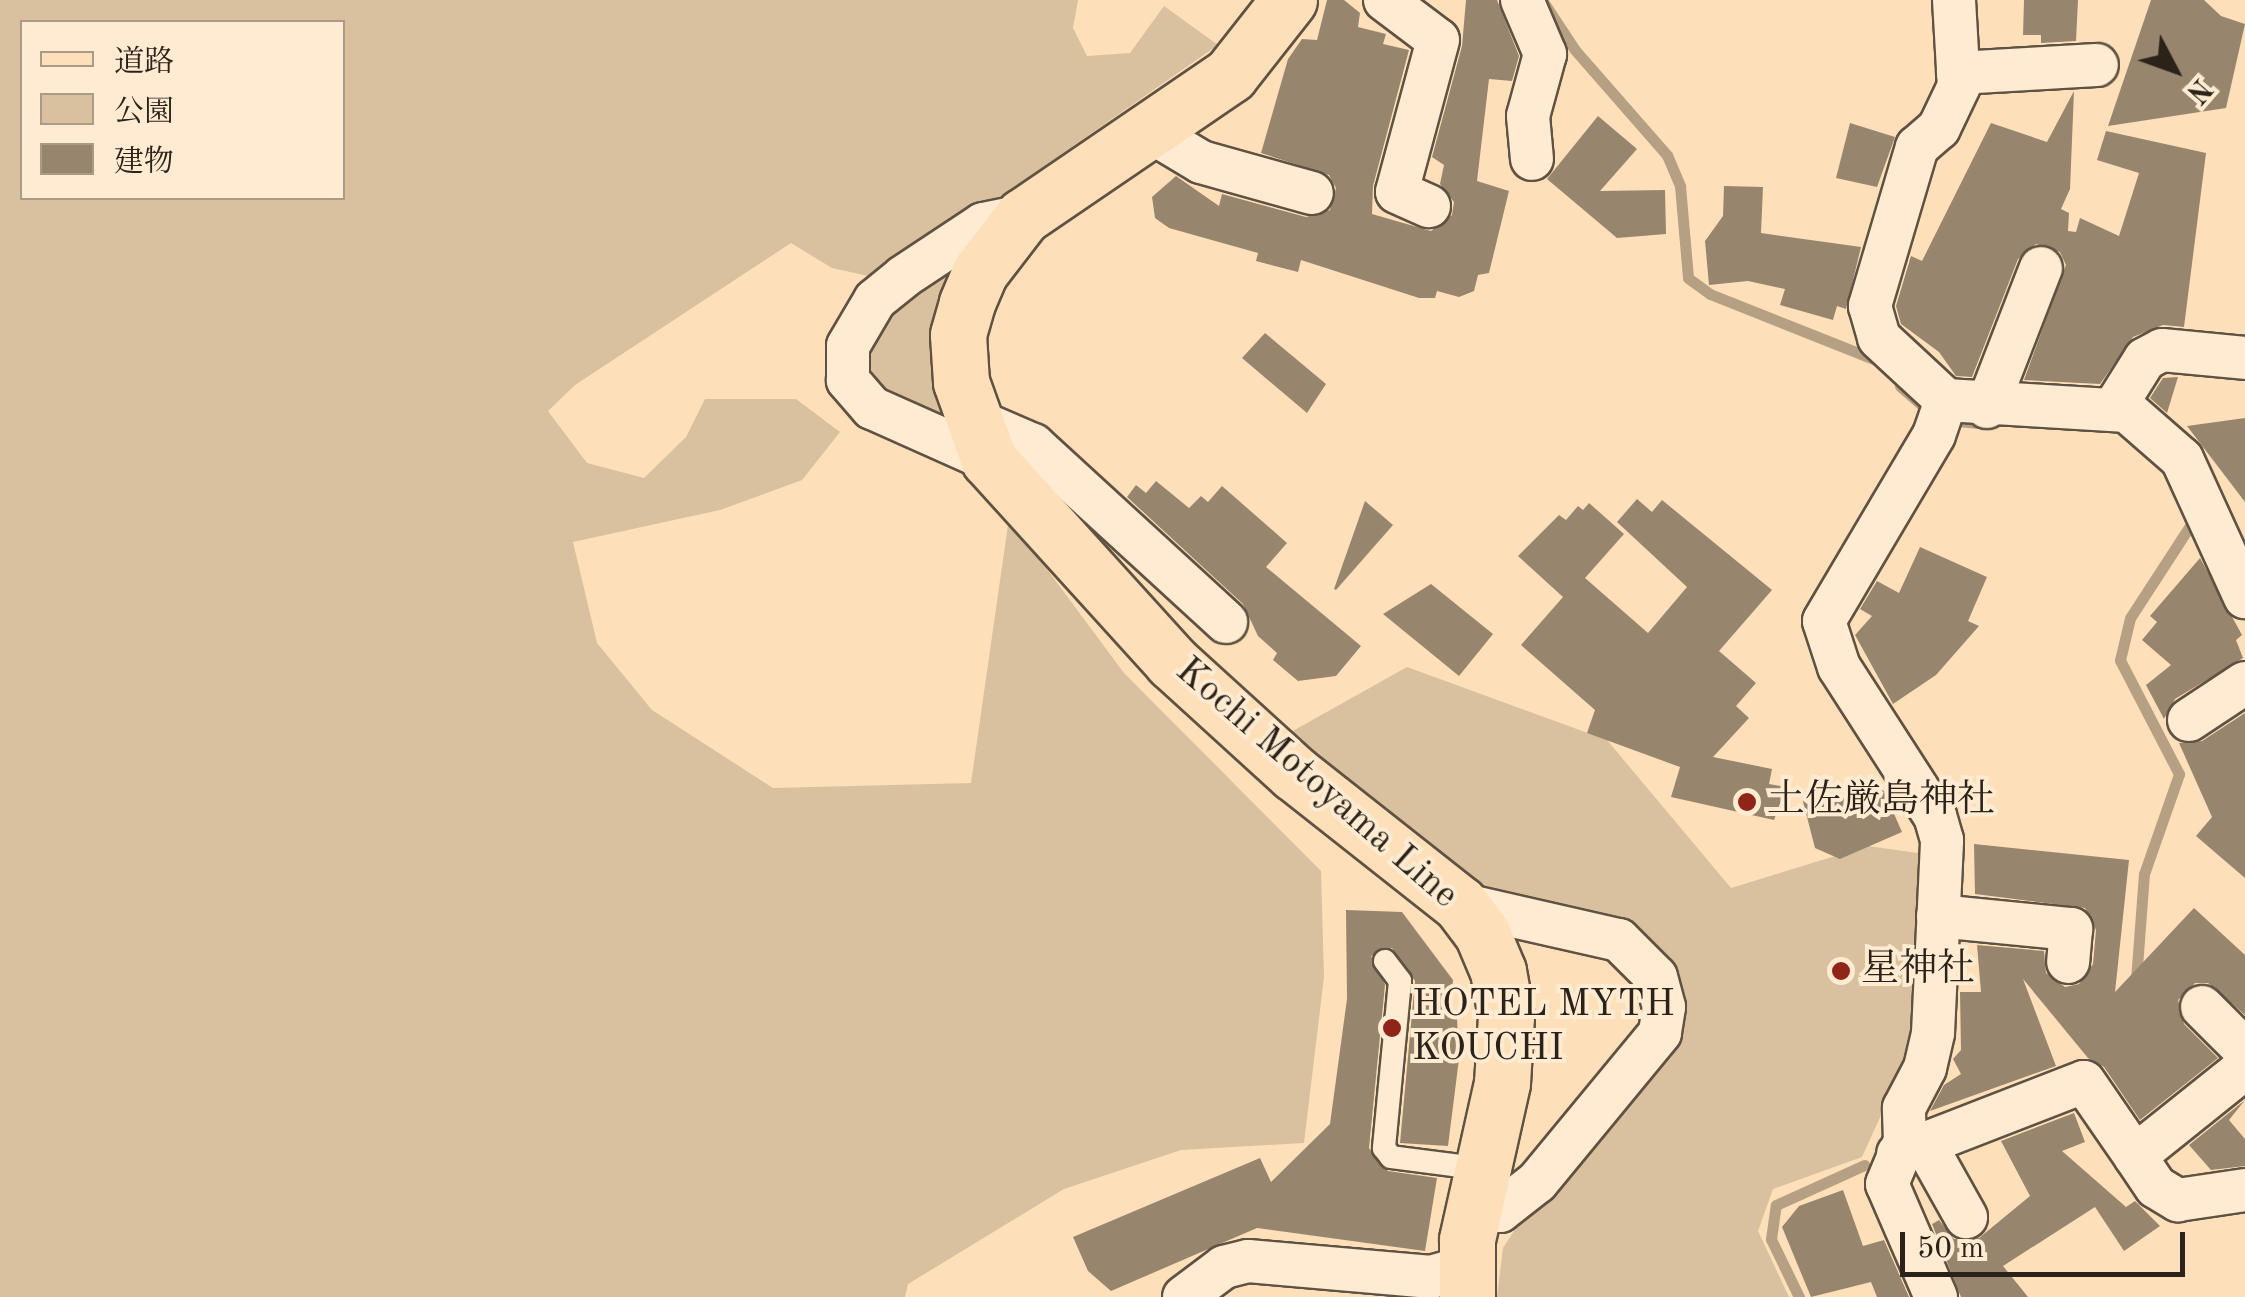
<!DOCTYPE html>
<meta charset="utf-8">
<style>
body{margin:0}
#map{position:relative;width:2245px;height:1297px;overflow:hidden;background:#fde0b9;font-family:"Old Standard TT","Noto Serif JP",serif}
div>[style]{position:absolute}
[style*='--x']{left:calc(var(--x)*1px);top:calc(var(--y)*1px);width:calc(var(--w)*1px);rotate:calc(var(--a)*1deg)}
.green>*{inset:0;background:#d9c09e}
.stream>*{height:11px;margin:-5.5px;padding:0 5.5px;transform-origin:5.5px;border-radius:5.5px;background:#b6a083}
.building>*{inset:0;background:#98856d}
.roads{filter:drop-shadow(2px 0 #605242) drop-shadow(-2px 0 #605242) drop-shadow(0 2px #605242) drop-shadow(0 -2px #605242)}
.service>*{height:22px;margin:-11px;padding:0 11px;transform-origin:11px;border-radius:11px;background:#feebd2}
.minor>*{height:42px;margin:-21px;padding:0 21px;transform-origin:21px;border-radius:21px;background:#feebd2}
.primary>*{height:55px;margin:-27.5px;padding:0 27.5px;transform-origin:27.5px;border-radius:27.5px;background:#fde0b9}
.dots>*{width:28px;height:28px;translate:-50% -50%;box-sizing:border-box;border:5px solid #feebd2;border-radius:50%}
span{translate:-50% -50%;white-space:nowrap;text-align:center;line-height:1.15;-webkit-text-stroke:8px #feebd2;paint-order:stroke}
.street-label{font-size:38px;color:#2b231a}
.poi-label{font-size:38px;color:#2b231a}
.left{translate:0 -50%;text-align:left}
.legend{position:absolute;left:20px;top:20px;width:325px;height:180px;box-sizing:border-box;background:#feebd2;border:2px solid #aa9b88;margin:0;padding:12px 18px;list-style:none;font-size:30px;color:#2b231a}
.legend li{display:flex;align-items:center;gap:20px;height:50px}
.legend b{width:50px;border:2px solid #aa9b88}
.north{position:absolute;left:2125px;top:20px;width:100px;height:100px;-webkit-text-stroke:8px #feebd2;paint-order:stroke;rotate:131deg;font-size:28px;font-weight:700;line-height:40px;text-align:center;color:#2b231a}
.north::after{content:'';display:block;margin:auto;width:35px;height:45px;background:#2b231a;clip-path:polygon(50% 0,100% 100%,50% 72%,0 100%)}
.scale{position:absolute;left:1900px;top:1232px;width:285px;height:45px;box-sizing:border-box;border:5px solid #2b231a;border-top:0;padding-left:12px;font-size:30px;line-height:35px;white-space:nowrap;color:#2b231a;-webkit-text-stroke:8px #feebd2;paint-order:stroke}
</style>
<div id="map">
<div class="green">
<i style="clip-path:polygon(evenodd,0 0,1078px 0,1073px 28px,1087px 56px,1130px 53px,1164px 6px,1218px 45px,882px 279px,832px 268px,791px 243px,575px 385px,548px 411px,587px 463px,644px 478px,686px 437px,705px 399px,796px 399px,840px 432px,802px 480px,720px 510px,573px 542px,597px 643px,652px 710px,773px 788px,971px 783px,1009px 518px,1124px 673px,1321px 871px,1324px 977px,1304px 1143px,1181px 1150px,1064px 1189px,908px 1284px,905px 1297px,0 1297px,0 0,22px 22px,342px 22px,342px 198px,22px 198px,22px 22px)"></i>
<i style="clip-path:polygon(956px 248px,957px 436px,928px 426px,872px 381px,870px 368px,870px 342px,892px 309px)"></i>
<i style="clip-path:polygon(1407px 667px,1607px 740px,1731px 888px,1868px 846px,1918px 853px,1915px 1002px,1903px 1067px,1862px 1157px,1773px 1189px,1758px 1231px,1789px 1297px,1497px 1297px,1503px 1248px,1674px 984px,1494px 900px,1291px 732px)"></i>
</div>
<div class="stream">
<i style="--x:1544;--y:3;--w:56;--a:56.6"></i>
<i style="--x:1575;--y:50;--w:140;--a:48.8"></i>
<i style="--x:1667;--y:155;--w:34;--a:67"></i>
<i style="--x:1680;--y:186;--w:92;--a:85"></i>
<i style="--x:1688;--y:278;--w:27;--a:36"></i>
<i style="--x:1710;--y:294;--w:175;--a:21.7"></i>
<i style="--x:1900;--y:386;--w:41;--a:41.1"></i>
<i style="--x:1948;--y:420;--w:41;--a:5.6"></i>
<i style="--x:2136;--y:980;--w:106;--a:-85.7"></i>
<i style="--x:2144;--y:874;--w:106;--a:-70.7"></i>
<i style="--x:2179;--y:774;--w:128;--a:-117.4"></i>
<i style="--x:2120;--y:660;--w:43;--a:-76.6"></i>
<i style="--x:2130;--y:618;--w:119;--a:-57"></i>
<i style="--x:1799;--y:1297;--w:64;--a:-115.8"></i>
<i style="--x:1771;--y:1239;--w:34;--a:-82"></i>
<i style="--x:1776;--y:1205;--w:97;--a:-24.4"></i>
</div>
<div class="building">
<i style="clip-path:polygon(1327px 0,1344px 0,1360px 13px,1358px 27px,1386px 34px,1383px 44px,1409px 50px,1373px 186px,1372px 214px,1431px 231px,1452px 215px,1454px 202px,1440px 184px,1444px 165px,1432px 157px,1462px 46px,1466px 0,1497px 0,1519px 56px,1512px 81px,1489px 79px,1477px 181px,1509px 191px,1489px 273px,1478px 275px,1474px 291px,1459px 297px,1437px 291px,1435px 298px,1419px 298px,1301px 260px,1298px 272px,1256px 261px,1258px 253px,1169px 228px,1155px 218px,1152px 197px,1176px 176px,1219px 206px,1222px 194px,1306px 217px,1330px 210px,1336px 188px,1329px 175px,1261px 153px,1288px 59px,1302px 39px,1317px 40px)"></i>
<i style="clip-path:polygon(2024px 0,2078px 0,2076px 41px,2041px 43px,2041px 35px,2023px 35px)"></i>
<i style="clip-path:polygon(2151px 0,2204px 0,2221px 16px,2245px 24px,2226px 108px,2108px 126px)"></i>
<i style="clip-path:polygon(2074px 91px,2070px 189px,2061px 209px,2069px 213px,2068px 231px,2076px 232px,2080px 218px,2119px 236px,2139px 173px,2097px 160px,2106px 131px,2206px 153px,2184px 327px,2163px 325px,2133px 337px,2100px 384px,2024px 380px,2066px 265px,2060px 252px,2036px 244px,2018px 259px,1972px 377px,1956px 376px,1939px 352px,1901px 324px,1896px 306px,1911px 256px,1922px 261px,1991px 123px,2047px 142px)"></i>
<i style="clip-path:polygon(1598px 116px,1637px 149px,1600px 191px,1665px 190px,1666px 234px,1617px 238px,1547px 179px)"></i>
<i style="clip-path:polygon(1850px 123px,1895px 137px,1877px 187px,1836px 178px)"></i>
<i style="clip-path:polygon(1724px 186px,1763px 187px,1761px 233px,1861px 247px,1846px 309px,1837px 306px,1833px 320px,1780px 305px,1785px 289px,1748px 281px,1709px 285px,1705px 241px,1723px 216px)"></i>
<i style="clip-path:polygon(1265px 333px,1326px 384px,1307px 413px,1242px 358px)"></i>
<i style="clip-path:polygon(2178px 377px,2167px 413px,2150px 398px,2163px 378px)"></i>
<i style="clip-path:polygon(2245px 418px,2245px 502px,2187px 426px)"></i>
<i style="clip-path:polygon(1156px 481px,1189px 508px,1201px 496px,1208px 502px,1222px 486px,1287px 543px,1266px 567px,1361px 646px,1336px 676px,1298px 681px,1273px 660px,1277px 653px,1258px 636px,1243px 604px,1127px 497px,1136px 485px,1146px 493px)"></i>
<i style="clip-path:polygon(1637px 499px,1652px 512px,1662px 500px,1772px 590px,1719px 651px,1756px 683px,1736px 706px,1749px 718px,1713px 757px,1772px 769px,1769px 784px,1786px 787px,1774px 820px,1671px 797px,1680px 767px,1587px 733px,1595px 710px,1521px 645px,1563px 597px,1518px 556px,1559px 515px,1566px 520px,1578px 506px,1583px 510px,1589px 503px,1624px 534px,1585px 578px,1648px 633px,1687px 587px,1617px 522px)"></i>
<i style="clip-path:polygon(1365px 501px,1393px 525px,1336px 590px,1334px 589px)"></i>
<i style="clip-path:polygon(1920px 547px,1987px 577px,1968px 621px,1979px 626px,1936px 675px,1893px 704px,1855px 635px,1872px 616px,1860px 609px,1877px 581px,1899px 593px)"></i>
<i style="clip-path:polygon(2200px 558px,2242px 635px,2236px 640px,2243px 658px,2175px 699px,2164px 719px,2146px 685px,2171px 665px,2142px 640px,2157px 622px,2150px 616px)"></i>
<i style="clip-path:polygon(1431px 584px,1493px 634px,1459px 676px,1383px 614px)"></i>
<i style="clip-path:polygon(2245px 713px,2245px 878px,2196px 836px,2212px 817px,2179px 743px,2202px 741px)"></i>
<i style="clip-path:polygon(1873px 787px,1884px 791px,1902px 832px,1840px 859px,1815px 848px,1800px 790px,1839px 798px)"></i>
<i style="clip-path:polygon(1974px 844px,2129px 860px,2115px 992px,2194px 908px,2245px 955px,2245px 1015px,2208px 983px,2195px 983px,2178px 1000px,2184px 1024px,2218px 1058px,2140px 1120px,2104px 1067px,2088px 1058px,2023px 979px,2056px 1066px,1930px 1111px,1944px 1085px,1961px 1074px,1953px 1059px,1961px 1050px,1960px 992px,1981px 992px,1977px 945px,2044px 951px,2046px 973px,2065px 987px,2079px 984px,2093px 964px,2096px 930px,2085px 908px,1975px 894px)"></i>
<i style="clip-path:polygon(1346px 910px,1402px 912px,1453px 980px,1449px 1017px,1457px 1018px,1459px 1059px,1448px 1146px,1400px 1143px,1415px 981px,1392px 948px,1371px 956px,1385px 985px,1369px 1148px,1388px 1171px,1437px 1178px,1425px 1251px,1257px 1228px,1111px 1291px,1088px 1271px,1073px 1237px,1260px 1158px,1271px 1182px,1330px 1124px,1347px 999px)"></i>
<i style="clip-path:polygon(2245px 1100px,2229px 1120px,2245px 1139px,2245px 1166px,2211px 1170px,2189px 1145px)"></i>
<i style="clip-path:polygon(2074px 1113px,2085px 1142px,2062px 1151px,2126px 1207px,2135px 1201px,2160px 1226px,2124px 1251px,2095px 1207px,2003px 1266px,2028px 1297px,1961px 1297px,1932px 1224px,1939px 1220px,1954px 1239px,1979px 1238px,2030px 1196px,2001px 1141px)"></i>
<i style="clip-path:polygon(1843px 1190px,1863px 1246px,1884px 1240px,1909px 1297px,1877px 1297px,1871px 1282px,1811px 1297px,1782px 1227px,1799px 1206px)"></i>
</div>
<div class="roads">
<div class="service">
<i style="--x:1385;--y:961;--w:25;--a:53"></i>
<i style="--x:1400;--y:981;--w:168;--a:95.5"></i>
<i style="--x:1384;--y:1148;--w:11;--a:52"></i>
<i style="--x:1391;--y:1157;--w:94;--a:7.4"></i>
</div>
<div class="minor">
<i style="--x:1385;--y:0;--w:66;--a:37"></i>
<i style="--x:1438;--y:40;--w:157;--a:105.1"></i>
<i style="--x:1397;--y:192;--w:35;--a:24"></i>
<i style="--x:1522;--y:0;--w:59;--a:66.9"></i>
<i style="--x:1545;--y:54;--w:64;--a:105.3"></i>
<i style="--x:1528;--y:116;--w:43;--a:84.7"></i>
<i style="--x:1954;--y:0;--w:86;--a:86.7"></i>
<i style="--x:1959;--y:86;--w:47;--a:115.5"></i>
<i style="--x:1939;--y:128;--w:29;--a:139"></i>
<i style="--x:1917;--y:147;--w:166;--a:106.5"></i>
<i style="--x:1870;--y:306;--w:33;--a:74"></i>
<i style="--x:1879;--y:338;--w:91;--a:42.8"></i>
<i style="--x:1946;--y:400;--w:181;--a:3.5"></i>
<i style="--x:2127;--y:411;--w:73;--a:41.1"></i>
<i style="--x:2182;--y:459;--w:152;--a:65.5"></i>
<i style="--x:1958;--y:73;--w:139;--a:-3.3"></i>
<i style="--x:1151;--y:132;--w:58;--a:31"></i>
<i style="--x:1201;--y:162;--w:115;--a:15.6"></i>
<i style="--x:1987;--y:407;--w:149;--a:-68.8"></i>
<i style="--x:2113;--y:410;--w:60;--a:-57.9"></i>
<i style="--x:2145;--y:359;--w:19;--a:-28"></i>
<i style="--x:2162;--y:350;--w:83;--a:5.5"></i>
<i style="--x:973;--y:419;--w:65;--a:23.4"></i>
<i style="--x:1033;--y:445;--w:262;--a:42.5"></i>
<i style="--x:989;--y:460;--w:128;--a:-156"></i>
<i style="--x:872;--y:408;--w:37;--a:-131"></i>
<i style="--x:848;--y:380;--w:34;--a:-90"></i>
<i style="--x:848;--y:346;--w:53;--a:-59.6"></i>
<i style="--x:875;--y:300;--w:36;--a:-39"></i>
<i style="--x:903;--y:277;--w:96;--a:-33.5"></i>
<i style="--x:983;--y:224;--w:41;--a:-11.3"></i>
<i style="--x:2189;--y:720;--w:67;--a:-33.5"></i>
<i style="--x:1460;--y:904;--w:163;--a:12.8"></i>
<i style="--x:1619;--y:940;--w:52;--a:45"></i>
<i style="--x:1656;--y:977;--w:31;--a:75"></i>
<i style="--x:1664;--y:1007;--w:26;--a:99"></i>
<i style="--x:1660;--y:1033;--w:193;--a:129.5"></i>
<i style="--x:1537;--y:1182;--w:47;--a:141.9"></i>
<i style="--x:1500;--y:1211;--w:25;--a:-173"></i>
<i style="--x:1938;--y:916;--w:134;--a:5.6"></i>
<i style="--x:2071;--y:929;--w:33;--a:95"></i>
<i style="--x:2202;--y:1007;--w:61;--a:45"></i>
<i style="--x:1925;--y:1144;--w:84;--a:60.7"></i>
<i style="--x:1898;--y:1154;--w:199;--a:-21.2"></i>
<i style="--x:2084;--y:1082;--w:90;--a:55.4"></i>
<i style="--x:2135;--y:1156;--w:141;--a:-38.7"></i>
<i style="--x:2135;--y:1156;--w:37;--a:56"></i>
<i style="--x:2156;--y:1187;--w:26;--a:31"></i>
<i style="--x:2178;--y:1200;--w:68;--a:-8.5"></i>
<i style="--x:1184;--y:1297;--w:50;--a:-36.9"></i>
<i style="--x:1224;--y:1267;--w:25;--a:-14"></i>
<i style="--x:1248;--y:1261;--w:184;--a:5"></i>
<i style="--x:1431;--y:1277;--w:40;--a:-16"></i>
<i style="--x:1936;--y:1297;--w:123;--a:-113.4"></i>
<i style="--x:1887;--y:1184;--w:47;--a:-67.3"></i>
<i style="--x:1905;--y:1141;--w:33;--a:-92"></i>
<i style="--x:1904;--y:1108;--w:45;--a:-62.3"></i>
<i style="--x:1925;--y:1068;--w:36;--a:-77"></i>
<i style="--x:1933;--y:1033;--w:193;--a:-87.3"></i>
<i style="--x:1942;--y:840;--w:25;--a:-106"></i>
<i style="--x:1935;--y:816;--w:177;--a:-122.8"></i>
<i style="--x:1839;--y:667;--w:48;--a:-108.1"></i>
<i style="--x:1824;--y:621;--w:216;--a:-59.4"></i>
<i style="--x:1934;--y:435;--w:37;--a:-71"></i>
</div>
<div class="primary">
<i style="--x:1289;--y:0;--w:95;--a:128.2"></i>
<i style="--x:1230;--y:75;--w:250;--a:145.7"></i>
<i style="--x:1023;--y:216;--w:71;--a:127.5"></i>
<i style="--x:980;--y:272;--w:34;--a:113"></i>
<i style="--x:967;--y:303;--w:33;--a:106"></i>
<i style="--x:958;--y:335;--w:47;--a:86.3"></i>
<i style="--x:961;--y:382;--w:83;--a:70.3"></i>
<i style="--x:989;--y:460;--w:273;--a:47.8"></i>
<i style="--x:1172;--y:662;--w:165;--a:42.3"></i>
<i style="--x:1294;--y:773;--w:211;--a:38.3"></i>
<i style="--x:1460;--y:904;--w:36;--a:53"></i>
<i style="--x:1482;--y:933;--w:41;--a:67.2"></i>
<i style="--x:1498;--y:971;--w:46;--a:79.9"></i>
<i style="--x:1506;--y:1016;--w:67;--a:93.4"></i>
<i style="--x:1502;--y:1083;--w:161;--a:102.6"></i>
<i style="--x:1467;--y:1240;--w:57;--a:90"></i>
</div>
</div>
<div class="dots">
<i style="left:1747px;top:802px;background:#8f2418"></i>
<i style="left:1841px;top:971px;background:#8f2418"></i>
<i style="left:1392px;top:1028px;background:#8f2418"></i>
</div>
<div class="street-label">
<span style="left:1316px;top:784px;rotate:41deg">Kochi Motoyama Line</span>
</div>
<div class="poi-label">
<span class="left" style="left:1767px;top:802px">土佐厳島神社</span>
<span class="left" style="left:1861px;top:971px">星神社</span>
<span class="left" style="left:1412px;top:1028px">HOTEL MYTH<br>KOUCHI</span>
</div>
<ul class="legend">
<li><b style="height:12px;background:#fde0b9"></b>道路</li>
<li><b style="height:28px;background:#d9c09e"></b>公園</li>
<li><b style="height:28px;background:#98856d"></b>建物</li>
</ul>
<div class="north">N</div>
<div class="scale">50 m</div>
</div>
